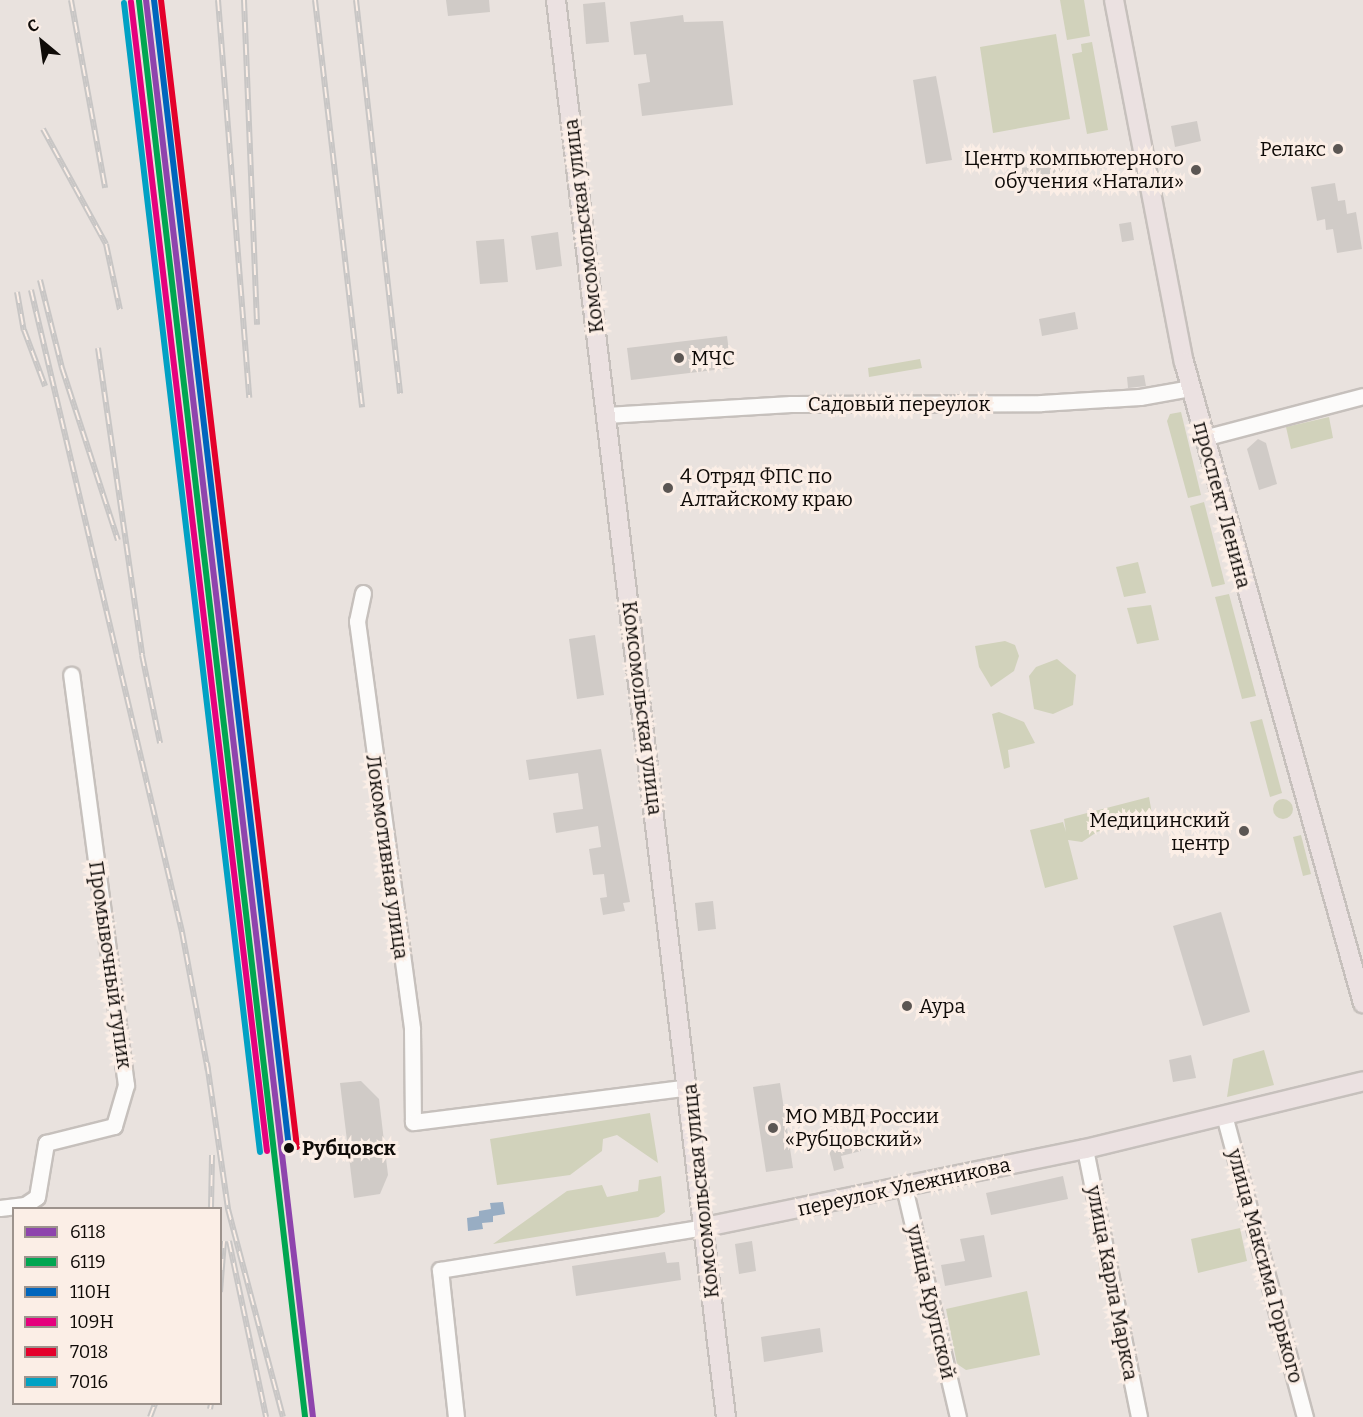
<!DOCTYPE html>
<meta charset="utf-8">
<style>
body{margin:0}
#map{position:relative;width:1363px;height:1417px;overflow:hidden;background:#e9e2de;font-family:Bitter,serif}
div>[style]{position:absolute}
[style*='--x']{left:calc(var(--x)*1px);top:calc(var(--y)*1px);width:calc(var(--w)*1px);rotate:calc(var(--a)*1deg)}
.green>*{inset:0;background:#d1d2bb}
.round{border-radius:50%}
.water>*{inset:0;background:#98adc3}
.building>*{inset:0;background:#d0cbc7}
.roads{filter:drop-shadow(2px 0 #c6c0bc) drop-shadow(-2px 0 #c6c0bc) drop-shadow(0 2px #c6c0bc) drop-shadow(0 -2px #c6c0bc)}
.minor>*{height:15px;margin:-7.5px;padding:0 7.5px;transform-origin:7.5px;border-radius:7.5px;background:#fcfbfa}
.major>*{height:18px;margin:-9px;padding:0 9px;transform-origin:9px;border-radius:9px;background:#ebe1e1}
.rail>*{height:6px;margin-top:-3px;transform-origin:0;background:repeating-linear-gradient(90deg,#fbeee6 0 11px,#c8c6c5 0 22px);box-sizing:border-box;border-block:2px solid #c8c6c5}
.rail-1>*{height:6px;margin:-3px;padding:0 3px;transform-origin:3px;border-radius:3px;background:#8e44ad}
.rail-2>*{height:6px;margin:-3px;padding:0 3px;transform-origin:3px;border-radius:3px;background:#00a651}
.rail-3>*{height:6px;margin:-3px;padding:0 3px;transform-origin:3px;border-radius:3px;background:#0065bd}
.rail-4>*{height:6px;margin:-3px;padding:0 3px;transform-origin:3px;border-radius:3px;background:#e5007d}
.rail-5>*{height:6px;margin:-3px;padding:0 3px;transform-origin:3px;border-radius:3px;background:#e4002b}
.rail-6>*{height:6px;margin:-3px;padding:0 3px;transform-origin:3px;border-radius:3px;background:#01a1c4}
.dots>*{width:16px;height:16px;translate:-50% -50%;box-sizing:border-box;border:3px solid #fbeee6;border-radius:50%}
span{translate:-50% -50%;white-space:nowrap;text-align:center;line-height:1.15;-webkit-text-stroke:6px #fbeee6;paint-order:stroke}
.poi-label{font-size:20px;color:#0f0b08}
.right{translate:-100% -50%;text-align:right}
.left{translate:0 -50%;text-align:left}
.street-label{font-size:20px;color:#0f0b08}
.stop-label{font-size:20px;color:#0f0b08;font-weight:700}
.legend{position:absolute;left:12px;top:1207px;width:210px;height:198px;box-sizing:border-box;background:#fbeee6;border:2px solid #9d938d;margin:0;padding:8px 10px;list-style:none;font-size:18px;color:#0f0b08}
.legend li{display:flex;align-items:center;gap:12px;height:30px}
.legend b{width:30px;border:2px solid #9d938d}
.north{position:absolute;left:12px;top:12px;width:60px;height:60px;-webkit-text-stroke:4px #fbeee6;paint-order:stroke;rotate:331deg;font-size:16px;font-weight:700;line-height:24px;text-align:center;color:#0f0b08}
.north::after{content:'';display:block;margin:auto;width:21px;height:27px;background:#0f0b08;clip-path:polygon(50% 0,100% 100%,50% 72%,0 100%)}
</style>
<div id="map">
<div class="green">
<i style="clip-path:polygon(1060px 0,1084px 0,1090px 36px,1067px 40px)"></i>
<i style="clip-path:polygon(1056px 34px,1070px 119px,993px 133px,980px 47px)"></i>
<i style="clip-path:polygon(1092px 42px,1108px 130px,1087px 134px,1072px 54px,1082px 52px,1081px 44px)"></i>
<i style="clip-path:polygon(920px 359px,922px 368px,869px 377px,868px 368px)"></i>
<i style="clip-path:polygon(1181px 412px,1201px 495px,1188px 498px,1167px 421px,1170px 414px)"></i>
<i style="clip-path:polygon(1329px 417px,1333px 438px,1291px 449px,1286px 427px)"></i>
<i style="clip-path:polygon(1204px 502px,1225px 584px,1212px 587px,1190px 506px)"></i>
<i style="clip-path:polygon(1138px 562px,1146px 593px,1124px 597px,1116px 567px)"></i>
<i style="clip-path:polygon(1229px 594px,1256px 696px,1242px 699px,1215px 597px)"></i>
<i style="clip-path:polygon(1151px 605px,1159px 640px,1137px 644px,1127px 608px)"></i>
<i style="clip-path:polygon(1005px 641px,1015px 645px,1019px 656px,1014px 671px,991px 687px,979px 667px,975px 646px)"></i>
<i style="clip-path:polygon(1057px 659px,1076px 675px,1073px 705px,1053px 714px,1034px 709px,1029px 676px,1036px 667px)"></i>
<i style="clip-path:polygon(999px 712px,1024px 722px,1035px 743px,1008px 750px,1010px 767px,1004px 769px,992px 714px)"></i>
<i style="clip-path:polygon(1262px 719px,1282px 793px,1270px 797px,1250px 722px)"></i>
<i style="clip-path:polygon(1149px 797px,1152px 814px,1097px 832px,1082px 842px,1068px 840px,1078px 879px,1045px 888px,1030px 830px,1063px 822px,1066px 832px,1064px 819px)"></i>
<i class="round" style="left:1273px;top:799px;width:20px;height:20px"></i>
<i style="clip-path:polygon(1301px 835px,1311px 874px,1303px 876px,1293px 837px)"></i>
<i style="clip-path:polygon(1264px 1050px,1274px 1085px,1227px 1097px,1233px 1059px)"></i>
<i style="clip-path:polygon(650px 1113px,658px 1163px,617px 1135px,603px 1139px,602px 1151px,570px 1175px,497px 1185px,490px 1139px)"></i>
<i style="clip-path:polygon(661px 1176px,665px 1212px,658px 1217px,493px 1244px,567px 1191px,602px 1185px,607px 1197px,638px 1191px,639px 1180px)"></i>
<i style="clip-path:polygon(1240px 1228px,1247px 1261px,1198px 1273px,1191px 1239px)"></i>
<i style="clip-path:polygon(1027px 1291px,1040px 1355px,966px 1370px,957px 1364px,946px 1309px)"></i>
</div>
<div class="water">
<i style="clip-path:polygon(503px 1202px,505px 1214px,493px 1216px,493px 1222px,482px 1223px,483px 1229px,468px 1231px,467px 1218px,479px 1216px,479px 1211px,491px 1209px,490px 1203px)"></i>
</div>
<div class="building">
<i style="clip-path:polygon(446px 0,489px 0,490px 12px,448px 16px)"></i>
<i style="clip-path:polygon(605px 2px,609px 42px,586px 44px,583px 4px)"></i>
<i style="clip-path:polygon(683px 15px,684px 22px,723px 21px,733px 105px,642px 116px,638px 84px,650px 82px,646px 54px,634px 55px,630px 22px)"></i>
<i style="clip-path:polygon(936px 76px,952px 160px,926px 164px,913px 80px)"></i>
<i style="clip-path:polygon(1197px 121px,1201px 141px,1175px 147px,1171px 126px)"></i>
<i style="clip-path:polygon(1077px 161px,1078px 168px,1059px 172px,1060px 176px,1022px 181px,1020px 168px)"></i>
<i style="clip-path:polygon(1335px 183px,1338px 201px,1345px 200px,1347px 214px,1356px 212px,1362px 249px,1337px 253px,1333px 229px,1326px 230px,1325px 219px,1317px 221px,1311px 187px)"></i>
<i style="clip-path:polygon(1131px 222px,1134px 240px,1122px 242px,1119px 224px)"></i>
<i style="clip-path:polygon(558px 232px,562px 266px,536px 270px,531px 236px)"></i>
<i style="clip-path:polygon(504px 239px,508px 282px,480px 284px,476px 241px)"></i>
<i style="clip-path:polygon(1075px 312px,1078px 329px,1042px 336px,1039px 319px)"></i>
<i style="clip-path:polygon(727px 336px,731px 368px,631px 380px,627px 348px)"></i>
<i style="clip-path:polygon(1144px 375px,1146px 386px,1128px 388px,1127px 377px)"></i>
<i style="clip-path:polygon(1258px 439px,1266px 443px,1277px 484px,1259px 490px,1247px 449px)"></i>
<i style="clip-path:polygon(595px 635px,604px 695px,577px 699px,569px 639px)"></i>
<i style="clip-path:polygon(601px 749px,630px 902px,623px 903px,625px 911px,603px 915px,600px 898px,607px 897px,604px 874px,593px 875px,589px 849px,601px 847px,598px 826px,556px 833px,553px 813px,583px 809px,578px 773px,529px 780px,526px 760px)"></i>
<i style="clip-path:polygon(713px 901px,716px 929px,698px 931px,695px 903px)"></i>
<i style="clip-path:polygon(1221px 912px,1250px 1012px,1203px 1026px,1173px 926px)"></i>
<i style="clip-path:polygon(1191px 1055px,1196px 1078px,1173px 1082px,1169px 1060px)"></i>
<i style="clip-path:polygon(361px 1081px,379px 1099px,388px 1175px,380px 1194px,354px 1198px,340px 1083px)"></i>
<i style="clip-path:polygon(780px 1083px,793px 1168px,766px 1172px,753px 1087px)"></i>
<i style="clip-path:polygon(857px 1135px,861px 1151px,841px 1156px,844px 1168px,834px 1171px,827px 1142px)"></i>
<i style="clip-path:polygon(1063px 1176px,1068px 1199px,991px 1215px,986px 1193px)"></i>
<i style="clip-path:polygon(984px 1235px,992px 1277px,945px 1286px,941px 1265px,965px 1261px,960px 1239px)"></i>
<i style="clip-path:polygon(752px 1241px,756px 1271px,739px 1274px,735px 1244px)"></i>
<i style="clip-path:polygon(665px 1252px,667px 1263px,679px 1262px,681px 1280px,576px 1296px,572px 1266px)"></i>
<i style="clip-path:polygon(820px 1328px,823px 1352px,764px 1362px,761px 1337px)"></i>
</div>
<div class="roads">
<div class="minor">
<i style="--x:606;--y:415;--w:185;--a:-3.4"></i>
<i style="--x:791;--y:404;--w:250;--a:-0.2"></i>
<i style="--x:1041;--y:403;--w:99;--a:-3.5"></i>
<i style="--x:1140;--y:397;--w:52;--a:-10"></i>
<i style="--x:1203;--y:438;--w:165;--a:-14.7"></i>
<i style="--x:363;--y:593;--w:29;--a:102"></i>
<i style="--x:357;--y:621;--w:412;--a:82.3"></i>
<i style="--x:412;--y:1029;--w:93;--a:89.4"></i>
<i style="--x:413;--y:1122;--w:278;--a:-7.2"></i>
<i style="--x:1224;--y:1115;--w:313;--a:75"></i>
<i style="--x:1085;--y:1149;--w:273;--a:78.6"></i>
<i style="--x:904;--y:1187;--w:236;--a:76.8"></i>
<i style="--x:0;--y:1208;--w:25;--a:-7"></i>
<i style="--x:25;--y:1205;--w:14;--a:-34"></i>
<i style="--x:37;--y:1197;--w:55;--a:-80.5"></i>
<i style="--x:46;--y:1143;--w:70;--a:-14"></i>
<i style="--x:114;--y:1126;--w:43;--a:-73.7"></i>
<i style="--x:126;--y:1085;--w:414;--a:-97.6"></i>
<i style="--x:456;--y:1417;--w:148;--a:-96.2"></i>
<i style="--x:440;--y:1270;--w:268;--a:-9.2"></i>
</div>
<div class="major">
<i style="--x:556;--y:0;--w:1427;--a:83.16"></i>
<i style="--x:1114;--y:0;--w:369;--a:79.1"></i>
<i style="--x:1184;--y:362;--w:666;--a:74.4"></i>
<i style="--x:705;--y:1227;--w:388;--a:-11.6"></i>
<i style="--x:1085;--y:1149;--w:286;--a:-13.7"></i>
</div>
</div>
<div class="rail">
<i style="--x:71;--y:0;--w:191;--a:79.7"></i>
<i style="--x:218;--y:0;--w:399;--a:85.5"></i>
<i style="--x:244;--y:0;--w:325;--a:87.7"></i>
<i style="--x:315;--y:0;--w:410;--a:83.4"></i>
<i style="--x:356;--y:0;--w:396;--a:83.6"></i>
<i style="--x:43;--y:129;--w:131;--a:61.3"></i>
<i style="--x:106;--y:244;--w:67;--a:78"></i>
<i style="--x:40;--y:280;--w:91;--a:76"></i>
<i style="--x:62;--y:368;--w:181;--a:72"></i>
<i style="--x:31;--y:290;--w:660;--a:76.76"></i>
<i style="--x:182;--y:932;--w:141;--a:79.4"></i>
<i style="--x:17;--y:292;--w:39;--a:80"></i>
<i style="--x:24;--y:330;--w:60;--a:69.4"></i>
<i style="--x:98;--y:348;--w:310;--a:81.8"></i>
<i style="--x:142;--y:655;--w:90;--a:78.4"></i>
<i style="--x:207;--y:1063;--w:148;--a:81.8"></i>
<i style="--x:228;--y:1209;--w:215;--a:75.2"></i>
<i style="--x:211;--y:1208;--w:53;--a:-88.9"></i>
<i style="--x:229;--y:1241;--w:180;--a:78.1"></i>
<i style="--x:220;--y:1292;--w:51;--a:-85.5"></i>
<i style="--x:210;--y:1409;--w:5;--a:-79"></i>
<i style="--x:150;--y:1417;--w:14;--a:-69"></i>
</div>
<div class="rail-1">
<i style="--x:146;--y:0;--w:1427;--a:83.28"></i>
</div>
<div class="rail-2">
<i style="--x:139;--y:1;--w:1426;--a:83.31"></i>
</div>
<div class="rail-3">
<i style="--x:154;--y:0;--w:1156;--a:83.29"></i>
</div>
<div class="rail-4">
<i style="--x:131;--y:2;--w:1157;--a:83.25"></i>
</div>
<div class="rail-5">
<i style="--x:161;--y:0;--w:1155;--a:83.24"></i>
</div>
<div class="rail-6">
<i style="--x:124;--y:3;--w:1157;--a:83.25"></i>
</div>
<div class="dots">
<i style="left:1338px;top:149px;background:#5b5653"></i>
<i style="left:1196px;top:170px;background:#5b5653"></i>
<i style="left:679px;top:358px;background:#5b5653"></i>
<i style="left:668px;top:488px;background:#5b5653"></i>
<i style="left:1244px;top:831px;background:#5b5653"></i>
<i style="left:907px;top:1006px;background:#5b5653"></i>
<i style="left:773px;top:1128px;background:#5b5653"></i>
<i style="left:289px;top:1148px;background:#0f0b08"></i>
</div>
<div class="poi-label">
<span class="right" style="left:1326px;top:149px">Релакс</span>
<span class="right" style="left:1184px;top:170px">Центр компьютерного<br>обучения «Натали»</span>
<span class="left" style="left:691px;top:358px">МЧС</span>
<span class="left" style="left:680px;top:488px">4 Отряд ФПС по<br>Алтайскому краю</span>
<span class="right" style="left:1230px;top:832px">Медицинский<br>центр</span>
<span class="left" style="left:919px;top:1006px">Аура</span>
<span class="left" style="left:785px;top:1128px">МО МВД России<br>«Рубцовский»</span>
</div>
<div class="street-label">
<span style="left:584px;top:226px;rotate:-97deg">Комсомольская улица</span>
<span style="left:899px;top:404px">Садовый переулок</span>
<span style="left:1222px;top:505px;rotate:75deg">проспект Ленина</span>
<span style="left:642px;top:708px;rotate:83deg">Комсомольская улица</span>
<span style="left:387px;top:857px;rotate:82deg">Локомотивная улица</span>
<span style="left:110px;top:965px;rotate:82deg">Промывочный тупик</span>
<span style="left:904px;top:1187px;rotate:-12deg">переулок Улежникова</span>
<span style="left:701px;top:1191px;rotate:-96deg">Комсомольская улица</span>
<span style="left:1265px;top:1266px;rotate:75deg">улица Максима Горького</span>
<span style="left:1112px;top:1283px;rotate:79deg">улица Карла Маркса</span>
<span style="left:931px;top:1302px;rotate:77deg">улица Крупской</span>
</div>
<div class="stop-label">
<span class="left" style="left:302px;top:1148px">Рубцовск</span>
</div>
<ul class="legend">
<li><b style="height:8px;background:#8e44ad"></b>6118</li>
<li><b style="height:8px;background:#00a651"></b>6119</li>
<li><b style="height:8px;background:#0065bd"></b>110Н</li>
<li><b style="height:8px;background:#e5007d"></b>109Н</li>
<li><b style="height:8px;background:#e4002b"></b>7018</li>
<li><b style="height:8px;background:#01a1c4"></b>7016</li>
</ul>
<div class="north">С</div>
</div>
